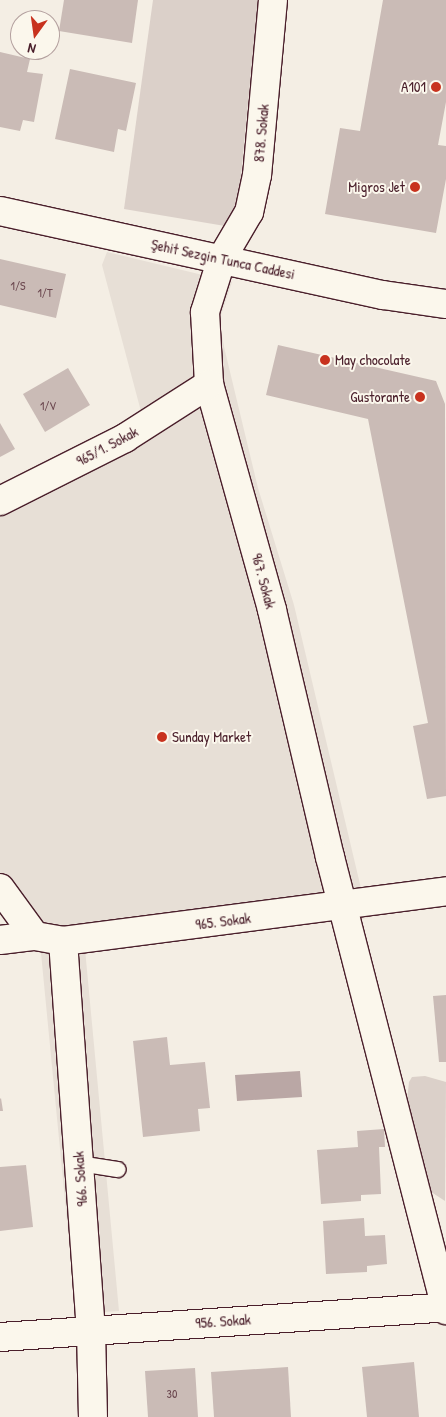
<!DOCTYPE html>
<meta charset="utf-8">
<style>
body{margin:0}
#map{position:relative;width:446px;height:1417px;overflow:hidden;background:#f4eee4;font-family:"Patrick Hand",sans-serif}
div>[style]{position:absolute}
[style*='--x']{left:calc(var(--x)*1px);top:calc(var(--y)*1px);width:calc(var(--w)*1px);rotate:calc(var(--a)*1deg)}
.built>*{inset:0;background:#e7dfd6}
.green>*{inset:0;background:#dbd0c9}
.water>*{inset:0;background:#baa7a5}
.building>*{inset:0;background:#cabbb6}
.roads{filter:drop-shadow(1px 0 #4a1f2b) drop-shadow(-1px 0 #4a1f2b) drop-shadow(0 1px #4a1f2b) drop-shadow(0 -1px #4a1f2b)}
.lane>*{height:15px;margin:-7.5px;padding:0 7.5px;transform-origin:7.5px;border-radius:7.5px;background:#fbf7ec}
.street>*{height:28px;margin:-14px;padding:0 14px;transform-origin:14px;border-radius:14px;background:#fbf7ec}
.secondary>*{height:28px;margin:-14px;padding:0 14px;transform-origin:14px;border-radius:14px;background:#fbf7ec}
.dots>*{width:14px;height:14px;translate:-50% -50%;box-sizing:border-box;border:2px solid #fbf7ec;border-radius:50%}
span{translate:-50% -50%;white-space:nowrap;text-align:center;line-height:1.15;-webkit-text-stroke:4px #fbf7ec;paint-order:stroke}
.number-label{font-size:12px;color:#6a464e}
.number-label span{-webkit-text-stroke-width:0}
.poi-label{font-size:15px;color:#4a1f2b}
.right{translate:-100% -50%;text-align:right}
.left{translate:0 -50%;text-align:left}
.street-label{font-size:15px;color:#4a1f2b}
.north{position:absolute;left:10px;top:10px;width:50px;height:50px;box-sizing:border-box;background:#fbf7ec;border:1px solid #b4a19f;border-radius:50%;rotate:194deg;font-size:14px;font-weight:700;line-height:20px;text-align:center;color:#4a1f2b}
.north::after{content:'';display:block;margin:auto;width:18px;height:22px;background:#c8321e;clip-path:polygon(50% 0,100% 100%,50% 72%,0 100%)}
</style>
<div id="map">
<div class="built">
<i style="clip-path:polygon(107px 252px,232px 282px,219px 321px,225px 351px,258px 488px,294px 605px,368px 918px,85px 949px,119px 1311px,76px 1314px,41px 953px,0 914px,0 497px,143px 419px,102px 265px)"></i>
</div>
<div class="green">
<i style="clip-path:polygon(153px 0,258px 0,237px 217px,225px 226px,124px 209px)"></i>
<i style="clip-path:polygon(425px 1076px,446px 1082px,445px 1201px,425px 1188px,406px 1111px,409px 1082px,412px 1077px)"></i>
</div>
<div class="water">
<i style="clip-path:polygon(300px 1071px,302px 1097px,237px 1101px,235px 1075px)"></i>
</div>
<div class="building">
<i style="clip-path:polygon(64px 0,138px 0,132px 43px,59px 31px)"></i>
<i style="clip-path:polygon(383px 0,446px 0,446px 102px,438px 145px,446px 146px,446px 179px,436px 233px,325px 214px,340px 128px,360px 131px)"></i>
<i style="clip-path:polygon(0 52px,30px 59px,27px 72px,43px 74px,34px 122px,23px 120px,20px 131px,0 127px)"></i>
<i style="clip-path:polygon(70px 69px,136px 83px,126px 131px,118px 129px,114px 152px,55px 139px)"></i>
<i style="clip-path:polygon(0 259px,66px 274px,56px 318px,0 305px)"></i>
<i style="clip-path:polygon(278px 345px,436px 381px,445px 404px,446px 796px,427px 799px,413px 726px,428px 723px,368px 419px,266px 395px)"></i>
<i style="clip-path:polygon(68px 368px,90px 405px,45px 432px,23px 394px)"></i>
<i style="clip-path:polygon(0 423px,15px 449px,0 457px)"></i>
<i style="clip-path:polygon(446px 995px,446px 1062px,439px 1062px,433px 996px)"></i>
<i style="clip-path:polygon(167px 1037px,170px 1065px,205px 1062px,210px 1108px,198px 1109px,200px 1131px,143px 1137px,133px 1041px)"></i>
<i style="clip-path:polygon(1px 1098px,3px 1111px,0 1111px,0 1099px)"></i>
<i style="clip-path:polygon(384px 1129px,385px 1147px,379px 1147px,381px 1194px,361px 1195px,361px 1201px,321px 1204px,317px 1150px,358px 1147px,357px 1131px)"></i>
<i style="clip-path:polygon(26px 1165px,33px 1227px,0 1231px,0 1167px)"></i>
<i style="clip-path:polygon(364px 1218px,365px 1236px,385px 1235px,387px 1264px,367px 1266px,367px 1272px,326px 1274px,323px 1221px)"></i>
<i style="clip-path:polygon(414px 1362px,419px 1417px,367px 1417px,362px 1367px)"></i>
<i style="clip-path:polygon(288px 1367px,291px 1417px,214px 1417px,211px 1372px)"></i>
<i style="clip-path:polygon(195px 1368px,198px 1417px,148px 1417px,145px 1371px)"></i>
</div>
<div class="roads">
<div class="lane">
<i style="--x:79;--y:1163;--w:39;--a:9"></i>
</div>
<div class="street">
<i style="--x:273;--y:0;--w:176;--a:95.2"></i>
<i style="--x:257;--y:175;--w:38;--a:102"></i>
<i style="--x:249;--y:212;--w:53;--a:120.4"></i>
<i style="--x:222;--y:258;--w:57;--a:107.5"></i>
<i style="--x:205;--y:312;--w:72;--a:86.8"></i>
<i style="--x:209;--y:384;--w:235;--a:74.4"></i>
<i style="--x:272;--y:610;--w:254;--a:76.8"></i>
<i style="--x:330;--y:857;--w:468;--a:75.6"></i>
<i style="--x:0;--y:501;--w:140;--a:-26.7"></i>
<i style="--x:125;--y:438;--w:100;--a:-32.7"></i>
<i style="--x:0;--y:888;--w:59;--a:53.9"></i>
<i style="--x:0;--y:940;--w:35;--a:-7"></i>
<i style="--x:35;--y:936;--w:28;--a:10"></i>
<i style="--x:63;--y:941;--w:386;--a:-7.4"></i>
<i style="--x:63;--y:941;--w:390;--a:85.9"></i>
<i style="--x:91;--y:1330;--w:87;--a:88.7"></i>
<i style="--x:0;--y:1337;--w:447;--a:-3.8"></i>
</div>
<div class="secondary">
<i style="--x:0;--y:211;--w:392;--a:12.4"></i>
<i style="--x:383;--y:295;--w:64;--a:8.1"></i>
</div>
</div>
<div class="dots">
<i style="left:436px;top:87px;background:#c8321e"></i>
<i style="left:415px;top:187px;background:#c8321e"></i>
<i style="left:325px;top:360px;background:#c8321e"></i>
<i style="left:420px;top:397px;background:#c8321e"></i>
<i style="left:162px;top:737px;background:#c8321e"></i>
</div>
<div class="number-label">
<span style="left:18px;top:286px">1/S</span>
<span style="left:45px;top:293px">1/T</span>
<span style="left:48px;top:406px">1/V</span>
<span style="left:172px;top:1394px">30</span>
</div>
<div class="poi-label">
<span class="right" style="left:426px;top:87px">A101</span>
<span class="right" style="left:405px;top:187px">Migros Jet</span>
<span class="left" style="left:335px;top:360px">May chocolate</span>
<span class="right" style="left:410px;top:397px">Gustorante</span>
<span class="left" style="left:172px;top:737px">Sunday Market</span>
</div>
<div class="street-label">
<span style="left:261px;top:133px;rotate:-85deg">878. Sokak</span>
<span style="left:223px;top:259px;rotate:12deg">Şehit Sezgin Tunca Caddesi</span>
<span style="left:107px;top:446px;rotate:-28deg">965/1. Sokak</span>
<span style="left:264px;top:581px;rotate:75deg">967. Sokak</span>
<span style="left:223px;top:921px;rotate:-7deg">965. Sokak</span>
<span style="left:80px;top:1179px;rotate:-94deg">966. Sokak</span>
<span style="left:223px;top:1321px;rotate:-4deg">956. Sokak</span>
</div>
<div class="north">N</div>
</div>
